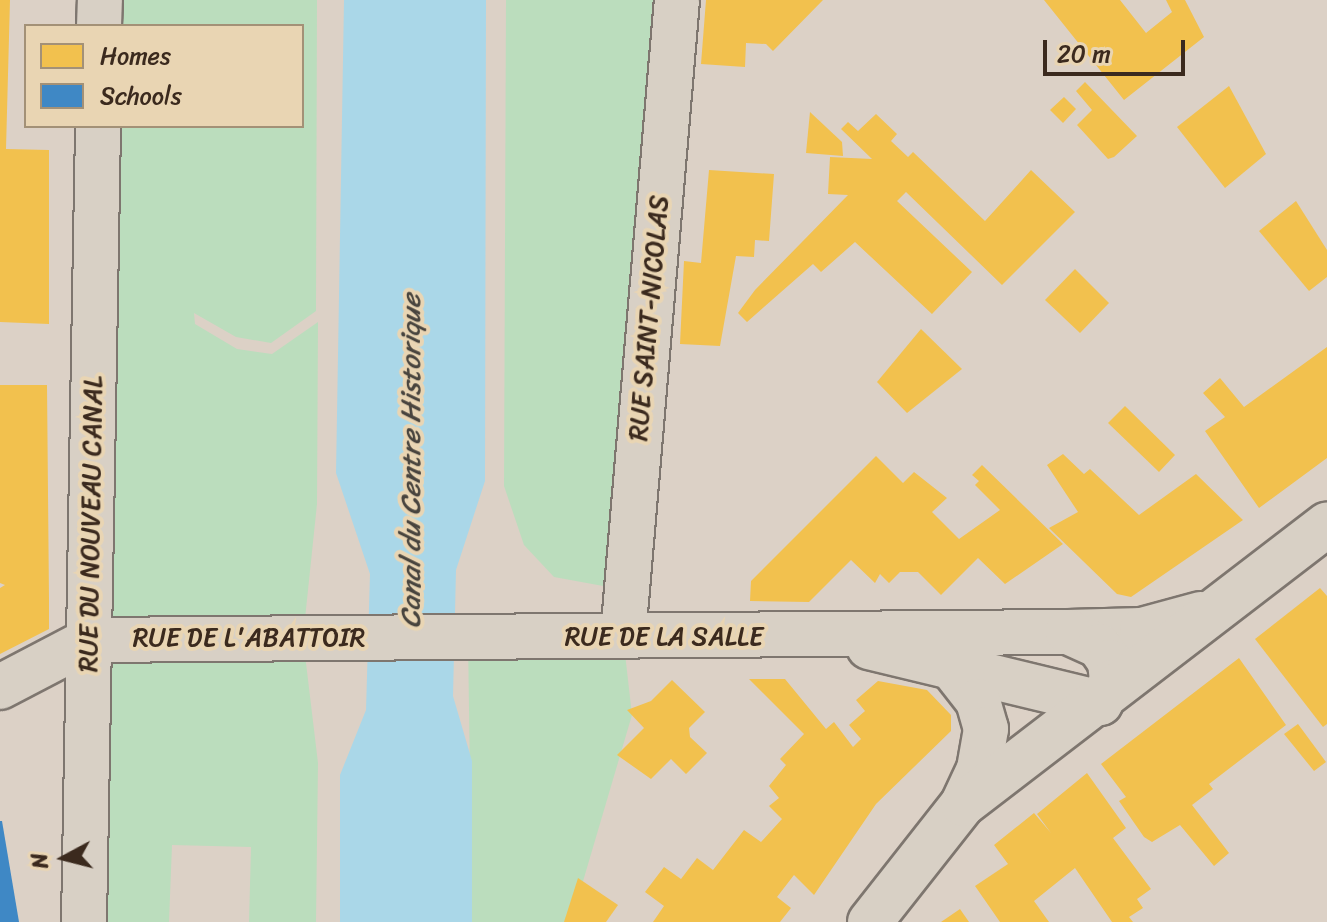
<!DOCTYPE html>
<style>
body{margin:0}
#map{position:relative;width:1327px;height:922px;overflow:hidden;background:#dcd1c6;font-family:Sriracha,sans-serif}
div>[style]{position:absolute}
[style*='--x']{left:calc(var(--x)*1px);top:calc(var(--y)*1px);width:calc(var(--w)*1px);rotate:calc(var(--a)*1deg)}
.green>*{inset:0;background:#bbddbd}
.water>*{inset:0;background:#aad7e8}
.homes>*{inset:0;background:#f2c14e}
.schools>*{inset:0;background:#3f88c5}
.roads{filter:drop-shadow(2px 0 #7e766f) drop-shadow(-2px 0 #7e766f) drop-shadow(0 2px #7e766f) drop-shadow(0 -2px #7e766f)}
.minor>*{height:44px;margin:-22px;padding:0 22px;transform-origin:22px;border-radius:22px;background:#d8d0c5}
span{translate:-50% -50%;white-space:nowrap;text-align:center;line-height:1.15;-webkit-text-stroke:8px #e9d5b3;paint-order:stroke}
.street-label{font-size:26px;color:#3b2a1e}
.water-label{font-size:28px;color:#48443e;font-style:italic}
.legend{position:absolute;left:24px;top:24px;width:280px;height:104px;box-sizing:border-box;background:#e9d5b3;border:2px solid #a39177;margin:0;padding:10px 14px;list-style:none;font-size:24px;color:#3b2a1e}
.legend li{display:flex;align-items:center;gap:16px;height:40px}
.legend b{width:40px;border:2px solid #a39177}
.north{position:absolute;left:24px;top:818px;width:80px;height:80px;-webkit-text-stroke:6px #e9d5b3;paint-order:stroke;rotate:263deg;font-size:22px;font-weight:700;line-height:32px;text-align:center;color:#3b2a1e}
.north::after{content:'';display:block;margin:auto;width:28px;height:36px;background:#3b2a1e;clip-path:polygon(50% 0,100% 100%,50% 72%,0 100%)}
.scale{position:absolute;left:1043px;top:40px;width:142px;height:36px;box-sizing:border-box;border:4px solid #3b2a1e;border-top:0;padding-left:10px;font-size:24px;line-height:28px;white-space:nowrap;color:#3b2a1e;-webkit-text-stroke:6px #e9d5b3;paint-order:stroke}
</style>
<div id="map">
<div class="green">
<i style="clip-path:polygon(100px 0,317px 0,316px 311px,271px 343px,236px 337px,194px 313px,195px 324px,237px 349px,272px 354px,318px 322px,317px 504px,303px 638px,318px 763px,316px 922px,249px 922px,251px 847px,172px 845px,169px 922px,84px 922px,98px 126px,302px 126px,302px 26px,99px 26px)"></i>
<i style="clip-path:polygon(506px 0,677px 0,625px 590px,554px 577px,524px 545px,504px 486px)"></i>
<i style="clip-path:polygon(623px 636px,632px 715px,571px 922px,472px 922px,468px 637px)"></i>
</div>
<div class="water">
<i style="clip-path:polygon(344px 0,486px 0,485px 481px,456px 570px,453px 696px,472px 761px,472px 922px,340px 922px,340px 775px,366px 710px,370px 574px,336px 473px)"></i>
</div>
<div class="homes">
<i style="clip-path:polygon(0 0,10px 0,6px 149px,49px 150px,49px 324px,0 322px)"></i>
<i style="clip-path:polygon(706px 0,823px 0,773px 51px,766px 44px,746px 43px,745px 67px,701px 64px)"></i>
<i style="clip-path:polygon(1044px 0,1120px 0,1146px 33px,1172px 12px,1166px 0,1185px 0,1204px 37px,1124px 100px)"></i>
<i style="clip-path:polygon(1085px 82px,1137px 136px,1114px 157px,1108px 159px,1077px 125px,1092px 110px,1076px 91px)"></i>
<i style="clip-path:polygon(1229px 86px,1266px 154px,1225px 188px,1177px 127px)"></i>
<i style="clip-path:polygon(1064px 97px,1076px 109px,1063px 123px,1050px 110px)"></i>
<i style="clip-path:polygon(810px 112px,842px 142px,843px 156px,806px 153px)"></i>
<i style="clip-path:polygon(876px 114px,897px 134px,891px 141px,908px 157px,913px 152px,985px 221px,1031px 170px,1075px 212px,1002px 285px,906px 192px,897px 201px,972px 272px,932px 314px,855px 242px,821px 272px,813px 264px,747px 322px,738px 313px,755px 290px,848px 195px,828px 194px,830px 157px,872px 159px,841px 129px,848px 122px,858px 131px)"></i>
<i style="clip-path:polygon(709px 170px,774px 174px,769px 241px,755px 240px,754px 257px,736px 256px,720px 346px,680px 344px,684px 261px,701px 263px)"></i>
<i style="clip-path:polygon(1296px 201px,1327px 250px,1327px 277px,1309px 291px,1259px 231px)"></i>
<i style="clip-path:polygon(1075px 269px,1109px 303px,1080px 333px,1045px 300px)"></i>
<i style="clip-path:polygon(921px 329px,962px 369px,907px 413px,877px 382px)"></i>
<i style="clip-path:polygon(1327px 347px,1327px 458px,1259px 508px,1205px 431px,1225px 417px,1203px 393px,1220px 378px,1244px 407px)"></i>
<i style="clip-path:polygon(0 385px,47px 385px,49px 600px,49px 629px,0 654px,0 588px,5px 585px,0 583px)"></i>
<i style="clip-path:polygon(1125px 406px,1175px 455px,1159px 472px,1108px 423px)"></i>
<i style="clip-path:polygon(1063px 454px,1084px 474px,1090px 469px,1139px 515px,1196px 474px,1243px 520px,1131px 597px,1117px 594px,1049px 528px,1078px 512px,1047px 465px)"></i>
<i style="clip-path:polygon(876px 456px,903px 483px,914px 472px,947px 498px,932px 512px,959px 539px,1000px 510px,975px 485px,979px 481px,972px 475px,982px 465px,1063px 544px,1005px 584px,978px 558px,941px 595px,918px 572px,900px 572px,889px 583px,880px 574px,875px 583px,851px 560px,809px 602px,750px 601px,751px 581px)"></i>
<i style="clip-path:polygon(1320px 588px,1327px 596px,1327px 724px,1323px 727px,1255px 639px)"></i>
<i style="clip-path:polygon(1239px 658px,1286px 725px,1209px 784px,1213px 789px,1192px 805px,1229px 853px,1214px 866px,1180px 825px,1152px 842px,1144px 837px,1119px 801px,1126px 797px,1101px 764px)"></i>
<i style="clip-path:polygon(749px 679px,785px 679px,826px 729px,834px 722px,853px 747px,861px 739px,849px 725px,865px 711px,856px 700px,878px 681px,927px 690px,951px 715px,951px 731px,876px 804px,814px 895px,794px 875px,777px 897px,791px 908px,780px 922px,653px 922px,664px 906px,645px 892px,664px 867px,681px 879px,697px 858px,713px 870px,744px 830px,761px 842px,782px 819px,769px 806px,779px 798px,769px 786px,786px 765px,780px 759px,804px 734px)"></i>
<i style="clip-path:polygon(672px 680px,705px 712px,689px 728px,690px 737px,707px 753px,686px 774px,671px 759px,651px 779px,617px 755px,644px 728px,627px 710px,651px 701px)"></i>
<i style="clip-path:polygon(1298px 724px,1326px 762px,1314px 771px,1284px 734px)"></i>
<i style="clip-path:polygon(1087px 773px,1126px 828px,1113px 838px,1151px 889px,1137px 899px,1143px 908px,1129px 917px,1133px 922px,1112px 922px,1075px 868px,1034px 901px,1049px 922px,1000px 922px,975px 886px,1008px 864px,994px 845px,1034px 813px,1051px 833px,1037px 814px)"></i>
<i style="clip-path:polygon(578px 878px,618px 905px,606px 922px,564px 922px)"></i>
<i style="clip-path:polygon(960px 909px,969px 922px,941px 922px)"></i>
</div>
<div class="schools">
<i style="clip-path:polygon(0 821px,2px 821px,19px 922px,0 922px)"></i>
</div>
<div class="roads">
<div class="minor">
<i style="--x:99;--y:26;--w:26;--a:-88"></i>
<i style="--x:1068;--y:632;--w:74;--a:-1.5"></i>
<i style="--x:1142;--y:630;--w:61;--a:-15.2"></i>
<i style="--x:623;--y:636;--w:638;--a:-85.15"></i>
<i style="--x:869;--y:647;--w:238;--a:13.6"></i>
<i style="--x:953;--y:669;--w:41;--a:52"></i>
<i style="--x:978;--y:701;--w:29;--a:74"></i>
<i style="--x:986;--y:729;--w:41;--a:99.9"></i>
<i style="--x:979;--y:769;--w:38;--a:115"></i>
<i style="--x:0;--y:687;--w:102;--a:-27.6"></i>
<i style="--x:90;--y:640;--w:978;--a:-0.47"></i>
<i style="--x:1068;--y:632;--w:34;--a:24"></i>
<i style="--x:1099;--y:646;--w:19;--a:55"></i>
<i style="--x:1110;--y:662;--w:20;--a:84"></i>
<i style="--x:1112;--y:682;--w:24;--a:120"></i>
<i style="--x:84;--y:922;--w:796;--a:-88.99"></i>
<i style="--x:870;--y:922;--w:150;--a:-51.8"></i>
<i style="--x:963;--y:804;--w:459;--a:-37.5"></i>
</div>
</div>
<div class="street-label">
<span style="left:649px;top:318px;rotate:-85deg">RUE SAINT-NICOLAS</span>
<span style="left:91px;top:524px;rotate:-89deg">RUE DU NOUVEAU CANAL</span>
<span style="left:664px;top:637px">RUE DE LA SALLE</span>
<span style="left:249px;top:638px">RUE DE L'ABATTOIR</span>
</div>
<div class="water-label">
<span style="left:411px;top:461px;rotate:-90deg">Canal du Centre Historique</span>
</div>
<ul class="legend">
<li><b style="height:22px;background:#f2c14e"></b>Homes</li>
<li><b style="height:22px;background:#3f88c5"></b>Schools</li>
</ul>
<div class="north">N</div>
<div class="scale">20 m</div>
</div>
